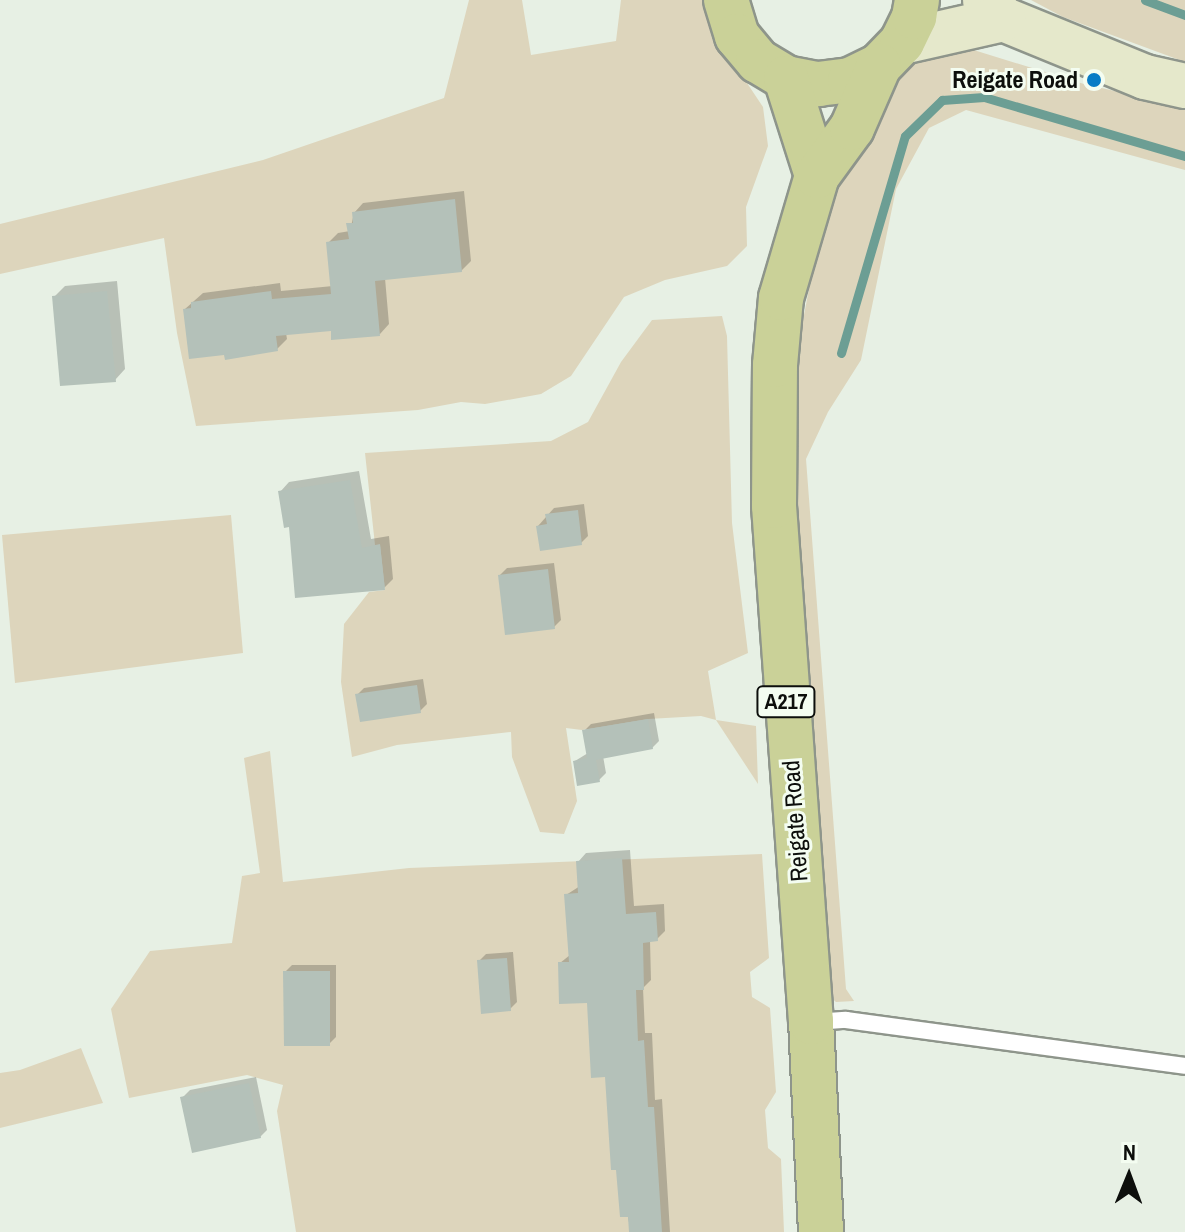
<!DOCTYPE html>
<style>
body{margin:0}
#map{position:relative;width:1185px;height:1232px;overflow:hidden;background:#e7f0e4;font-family:"Archivo Narrow",sans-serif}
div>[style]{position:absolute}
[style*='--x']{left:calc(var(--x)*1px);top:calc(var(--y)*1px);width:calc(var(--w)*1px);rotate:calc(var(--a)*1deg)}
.green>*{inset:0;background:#ddd5bc}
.shadow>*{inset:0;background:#0003}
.stream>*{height:9px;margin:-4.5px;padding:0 4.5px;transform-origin:4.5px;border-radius:4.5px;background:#6c9e94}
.building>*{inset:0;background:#b4c1b9}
.roads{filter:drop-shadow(2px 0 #8e958b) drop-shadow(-2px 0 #8e958b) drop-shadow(0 2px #8e958b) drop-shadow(0 -2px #8e958b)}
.lane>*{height:16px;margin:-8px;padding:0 8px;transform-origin:8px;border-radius:8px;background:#fff}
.secondary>*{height:44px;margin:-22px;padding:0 22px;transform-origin:22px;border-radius:22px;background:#e5e8cb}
.primary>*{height:44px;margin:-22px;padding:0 22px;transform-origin:22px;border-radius:22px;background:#cad198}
.dots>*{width:22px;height:22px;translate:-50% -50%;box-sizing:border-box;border:4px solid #f4fdf1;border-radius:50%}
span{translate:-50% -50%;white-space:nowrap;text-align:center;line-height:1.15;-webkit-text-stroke:6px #f4fdf1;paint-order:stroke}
.shield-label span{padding:2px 6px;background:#f4fdf1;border:2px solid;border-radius:6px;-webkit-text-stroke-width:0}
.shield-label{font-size:22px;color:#0d0f0c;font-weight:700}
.poi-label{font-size:24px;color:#0d0f0c;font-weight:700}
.right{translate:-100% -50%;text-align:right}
.street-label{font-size:24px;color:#0d0f0c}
.north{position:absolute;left:1089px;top:1136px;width:80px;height:80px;-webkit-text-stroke:6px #f4fdf1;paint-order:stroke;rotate:1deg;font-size:22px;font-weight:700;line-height:32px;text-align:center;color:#0d0f0c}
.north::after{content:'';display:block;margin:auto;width:28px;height:36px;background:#0d0f0c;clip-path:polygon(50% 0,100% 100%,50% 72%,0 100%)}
</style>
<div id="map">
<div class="green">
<i style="clip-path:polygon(469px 0,522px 0,531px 55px,616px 41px,621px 0,714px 0,741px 74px,763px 107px,768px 146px,746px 207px,747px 246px,727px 266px,665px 280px,624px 297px,571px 376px,541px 394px,485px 404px,461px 402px,418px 410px,196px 426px,177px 333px,164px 238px,0 274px,0 224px,263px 160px,444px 98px)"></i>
<i style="clip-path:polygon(1031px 0,1185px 0,1185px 62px,1063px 17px)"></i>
<i style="clip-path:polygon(964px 47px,1084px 84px,1185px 107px,1185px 170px,966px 110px,929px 128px,896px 189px,861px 360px,828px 412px,806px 459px,846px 989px,854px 1001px,836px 1002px,827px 994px,789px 528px,797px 351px,816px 253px,839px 177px,904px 66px,935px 50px)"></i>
<i style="clip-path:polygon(722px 316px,727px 336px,732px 523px,748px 653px,708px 671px,716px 720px,756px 726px,758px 784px,716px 720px,701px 716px,648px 719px,582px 730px,566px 728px,577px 801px,564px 834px,540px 832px,512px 757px,511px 732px,397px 745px,352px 757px,341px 682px,344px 624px,369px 592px,385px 590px,380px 545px,375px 545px,365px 453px,551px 441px,588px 422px,621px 362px,652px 320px)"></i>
<i style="clip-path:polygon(231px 515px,243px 653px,15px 683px,2px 535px)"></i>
<i style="clip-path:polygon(270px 751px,283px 882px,409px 868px,762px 854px,769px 958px,750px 972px,752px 997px,770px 1008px,776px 1092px,765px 1110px,768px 1148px,781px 1159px,784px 1232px,296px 1232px,277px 1111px,283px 1085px,247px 1075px,129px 1098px,111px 1009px,150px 951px,232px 943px,242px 876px,260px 873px,244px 758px)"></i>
<i style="clip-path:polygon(81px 1048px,103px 1103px,0 1128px,0 1073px,20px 1070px)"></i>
</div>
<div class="shadow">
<i style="clip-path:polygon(464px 191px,471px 261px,461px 271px,385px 278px,389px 324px,380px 334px,332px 329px,286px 333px,287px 339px,277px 349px,185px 309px,203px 293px,280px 283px,281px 291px,333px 286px,329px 242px,338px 233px,350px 231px,354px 213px,363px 203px)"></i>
<i style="clip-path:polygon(117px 281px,125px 369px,115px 380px,54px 297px,65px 286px)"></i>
<i style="clip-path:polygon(359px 471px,371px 539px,389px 536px,393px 579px,384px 588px,291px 525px,280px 492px,289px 482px)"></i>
<i style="clip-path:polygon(584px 504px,588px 536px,581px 543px,538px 526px,554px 508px)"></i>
<i style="clip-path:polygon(554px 563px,561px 620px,554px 627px,500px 575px,507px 568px)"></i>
<i style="clip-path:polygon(423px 679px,427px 704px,420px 711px,357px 695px,364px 688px)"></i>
<i style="clip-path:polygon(654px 713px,659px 741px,652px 748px,603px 756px,606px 773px,599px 780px,575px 761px,588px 753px,584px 731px,591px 724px)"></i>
<i style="clip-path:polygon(630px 850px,634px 906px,664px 904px,665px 931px,657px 939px,650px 940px,651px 980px,643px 988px,645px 1033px,652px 1033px,655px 1100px,662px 1099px,670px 1232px,631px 1232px,618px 1168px,607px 1075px,589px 1001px,560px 963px,570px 955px,566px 895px,580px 886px,578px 862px,586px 853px)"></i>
<i style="clip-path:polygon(513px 952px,517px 1002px,510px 1009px,479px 961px,486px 954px)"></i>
<i style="clip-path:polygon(292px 965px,336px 965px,336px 1037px,329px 1044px,285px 972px)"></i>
<i style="clip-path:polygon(256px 1077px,267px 1130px,260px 1137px,183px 1097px,190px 1090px)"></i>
</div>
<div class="stream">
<i style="--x:1145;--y:0;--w:43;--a:20.6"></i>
<i style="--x:841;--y:353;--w:226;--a:-73.6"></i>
<i style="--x:905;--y:136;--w:52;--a:-44.2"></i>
<i style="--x:942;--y:100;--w:42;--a:-4.1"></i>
<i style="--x:984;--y:97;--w:209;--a:16.4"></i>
</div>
<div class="building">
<i style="clip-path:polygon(455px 199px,462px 272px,375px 281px,380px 336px,331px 340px,331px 331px,276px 336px,278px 351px,225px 360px,224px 355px,189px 359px,183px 309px,191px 308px,191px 302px,271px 291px,272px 299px,331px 294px,326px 242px,349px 239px,346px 223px,353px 223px,352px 212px)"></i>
<i style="clip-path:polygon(107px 291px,116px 382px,60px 386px,52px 296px)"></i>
<i style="clip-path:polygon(350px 480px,362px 548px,380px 544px,385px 590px,295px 598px,289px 527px,284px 528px,278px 491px)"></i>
<i style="clip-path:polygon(578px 510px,582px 545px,540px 551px,536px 526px,547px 524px,545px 514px)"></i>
<i style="clip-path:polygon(548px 569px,555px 629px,505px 635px,498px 575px)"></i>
<i style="clip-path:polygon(417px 685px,421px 713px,360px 722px,355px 694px)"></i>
<i style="clip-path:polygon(648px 719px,653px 749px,596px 760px,600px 782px,577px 786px,573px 761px,587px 758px,582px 730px)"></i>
<i style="clip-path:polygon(622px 858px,626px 914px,656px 912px,658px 941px,643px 943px,644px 990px,636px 990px,638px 1041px,644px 1040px,648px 1107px,654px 1107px,662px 1232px,629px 1232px,628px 1217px,620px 1217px,616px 1170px,611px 1170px,605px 1077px,591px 1078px,587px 1003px,559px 1004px,558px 962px,569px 962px,564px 894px,578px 893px,576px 861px)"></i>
<i style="clip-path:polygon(507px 958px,511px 1011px,481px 1014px,477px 960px)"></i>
<i style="clip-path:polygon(283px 971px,330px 971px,330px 1046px,284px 1046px)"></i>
<i style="clip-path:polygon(249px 1083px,261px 1138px,192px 1153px,180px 1097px)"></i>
</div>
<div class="roads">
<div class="lane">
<i style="--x:814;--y:1022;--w:32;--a:-4"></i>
<i style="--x:846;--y:1020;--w:342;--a:7.7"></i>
</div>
<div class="secondary">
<i style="--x:985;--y:0;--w:26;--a:47"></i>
<i style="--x:1003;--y:19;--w:153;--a:22.2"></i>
<i style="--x:1145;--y:77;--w:41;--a:12.7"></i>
<i style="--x:902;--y:42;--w:104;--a:-12.8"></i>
</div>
<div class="primary">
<i style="--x:726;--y:0;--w:38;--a:73"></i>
<i style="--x:737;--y:36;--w:33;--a:50"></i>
<i style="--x:758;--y:61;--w:33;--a:31"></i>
<i style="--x:786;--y:78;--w:33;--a:11"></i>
<i style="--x:818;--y:84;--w:32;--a:-7"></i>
<i style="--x:850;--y:80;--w:32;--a:-26"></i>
<i style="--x:879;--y:66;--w:33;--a:-46"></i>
<i style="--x:902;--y:42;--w:28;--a:-64"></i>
<i style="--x:914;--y:17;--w:17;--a:-80"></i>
<i style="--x:786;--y:78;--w:103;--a:72.4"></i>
<i style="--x:821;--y:1232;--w:210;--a:-92.7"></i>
<i style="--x:811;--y:1022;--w:517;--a:-94.1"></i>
<i style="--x:774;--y:506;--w:141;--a:-89.6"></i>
<i style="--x:775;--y:365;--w:67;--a:-84.9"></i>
<i style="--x:781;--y:298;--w:127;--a:-73.6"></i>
<i style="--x:817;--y:176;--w:59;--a:-53.9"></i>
<i style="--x:852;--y:128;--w:68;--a:-66.5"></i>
</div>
</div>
<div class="dots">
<i style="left:1094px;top:80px;background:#087cc6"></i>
</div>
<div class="shield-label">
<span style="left:786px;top:702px">A217</span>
</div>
<div class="poi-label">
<span class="right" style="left:1078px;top:80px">Reigate Road</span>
</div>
<div class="street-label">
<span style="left:795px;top:821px;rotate:-94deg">Reigate Road</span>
</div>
<div class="north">N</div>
</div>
